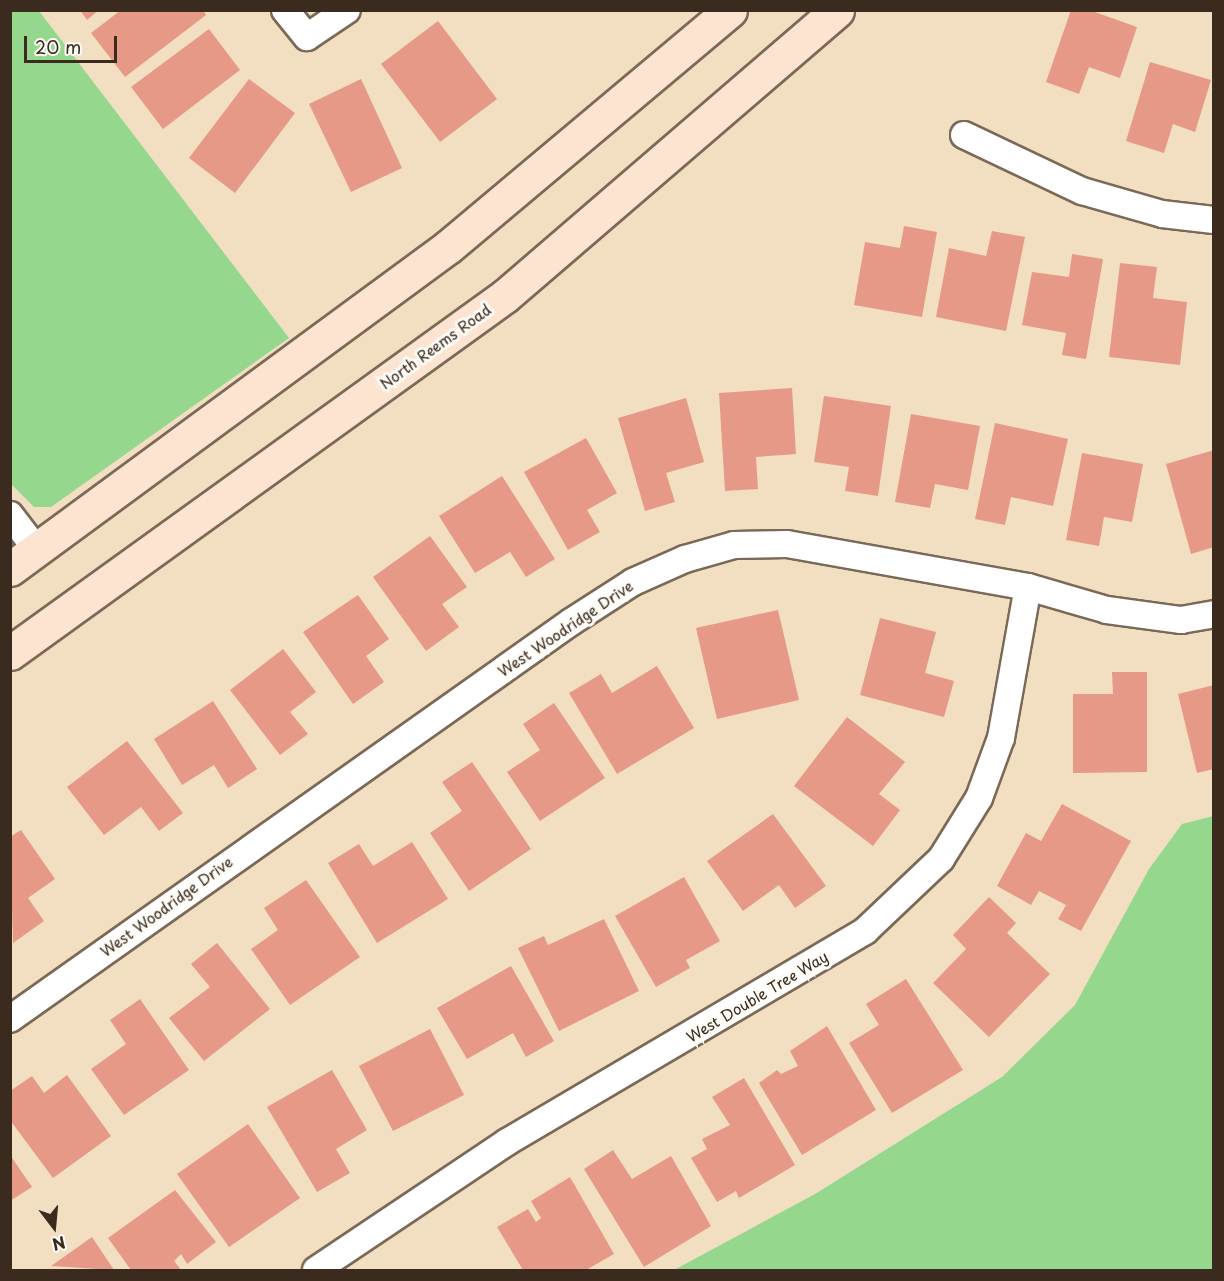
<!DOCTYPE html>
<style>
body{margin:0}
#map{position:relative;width:1224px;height:1281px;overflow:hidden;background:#f2dfc1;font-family:"Playpen Sans",sans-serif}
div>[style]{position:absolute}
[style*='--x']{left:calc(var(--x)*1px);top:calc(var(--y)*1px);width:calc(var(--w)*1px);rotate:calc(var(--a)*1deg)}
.green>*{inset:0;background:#96d78e}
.building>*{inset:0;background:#e69987}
.roads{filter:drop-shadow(2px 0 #7b6957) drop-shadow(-2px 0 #7b6957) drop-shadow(0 2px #7b6957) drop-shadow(0 -2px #7b6957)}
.minor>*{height:26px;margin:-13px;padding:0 13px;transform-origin:13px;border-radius:13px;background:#fff}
.secondary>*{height:33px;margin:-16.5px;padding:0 16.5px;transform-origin:16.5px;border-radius:16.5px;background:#fde4d1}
span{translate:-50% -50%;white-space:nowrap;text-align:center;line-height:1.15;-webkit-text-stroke:6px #fdfcf7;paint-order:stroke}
.street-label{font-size:15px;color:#3b2a1e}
.frame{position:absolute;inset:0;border:12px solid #3b2a1e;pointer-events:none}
.north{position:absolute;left:24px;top:1197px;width:60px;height:60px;-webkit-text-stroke:4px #fdfcf7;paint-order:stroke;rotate:164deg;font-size:16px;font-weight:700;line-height:24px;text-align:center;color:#3b2a1e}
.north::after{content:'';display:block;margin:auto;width:21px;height:27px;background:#3b2a1e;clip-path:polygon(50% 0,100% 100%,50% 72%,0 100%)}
.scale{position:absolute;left:24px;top:36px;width:93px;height:27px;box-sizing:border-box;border:3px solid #3b2a1e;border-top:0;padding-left:8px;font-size:18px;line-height:21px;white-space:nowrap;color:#3b2a1e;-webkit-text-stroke:4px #fdfcf7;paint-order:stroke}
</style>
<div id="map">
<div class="green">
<i style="clip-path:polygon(11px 10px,39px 11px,289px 338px,51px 507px,34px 507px,11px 484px)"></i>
<i style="clip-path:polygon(1213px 816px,1213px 1270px,674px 1270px,815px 1194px,1002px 1077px,1075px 1005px,1149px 869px,1182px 824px)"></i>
</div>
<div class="building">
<i style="clip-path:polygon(80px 10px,99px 10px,87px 20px)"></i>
<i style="clip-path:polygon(121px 10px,203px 10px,206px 15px,125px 77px,91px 33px)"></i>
<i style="clip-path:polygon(1071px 10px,1089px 10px,1137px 27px,1120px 78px,1089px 67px,1079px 94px,1046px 82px)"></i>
<i style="clip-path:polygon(438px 21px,497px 99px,440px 142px,381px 64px)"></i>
<i style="clip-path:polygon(209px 29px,240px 70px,163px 129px,131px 87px)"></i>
<i style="clip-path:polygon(1150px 62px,1211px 80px,1195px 132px,1173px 124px,1164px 153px,1126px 141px)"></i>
<i style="clip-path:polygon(249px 79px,295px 113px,235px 193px,189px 158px)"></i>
<i style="clip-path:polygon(361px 79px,402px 168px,351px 192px,309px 104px)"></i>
<i style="clip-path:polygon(904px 226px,937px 232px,922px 317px,854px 305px,865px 242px,900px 248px)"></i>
<i style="clip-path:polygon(992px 231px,1025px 237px,1006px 331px,936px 317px,949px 248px,986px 256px)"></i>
<i style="clip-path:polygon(1072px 254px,1103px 259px,1086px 359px,1062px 355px,1066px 333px,1022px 325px,1032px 272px,1069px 277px)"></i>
<i style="clip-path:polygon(1120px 263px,1157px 267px,1153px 298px,1187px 302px,1180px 365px,1109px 357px)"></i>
<i style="clip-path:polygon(792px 388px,796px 454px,756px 457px,758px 489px,725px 491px,719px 393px)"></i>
<i style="clip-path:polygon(824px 396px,891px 406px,878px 496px,845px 491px,849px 467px,814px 462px)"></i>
<i style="clip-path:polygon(686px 398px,704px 462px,666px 473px,675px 502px,645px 511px,618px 418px)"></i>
<i style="clip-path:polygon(911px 414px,980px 426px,968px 490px,935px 484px,930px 508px,895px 502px)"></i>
<i style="clip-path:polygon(995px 423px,1068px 439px,1053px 506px,1011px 497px,1005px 525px,975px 519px)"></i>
<i style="clip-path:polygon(586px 438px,617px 493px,587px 510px,600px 532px,568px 550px,524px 472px)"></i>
<i style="clip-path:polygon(1214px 450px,1214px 547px,1191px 554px,1166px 464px)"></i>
<i style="clip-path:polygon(1082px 453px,1143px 464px,1132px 522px,1104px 517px,1099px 546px,1066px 540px)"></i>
<i style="clip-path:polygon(502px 476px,555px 559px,526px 577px,510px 552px,475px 573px,439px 516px)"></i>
<i style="clip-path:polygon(430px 536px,467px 587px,442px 604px,459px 627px,426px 651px,373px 577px)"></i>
<i style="clip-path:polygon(358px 595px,389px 639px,366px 656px,384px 682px,353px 704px,303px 632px)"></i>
<i style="clip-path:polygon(778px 610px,799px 700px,717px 719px,696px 628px)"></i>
<i style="clip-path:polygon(880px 618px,936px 632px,925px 673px,954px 681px,944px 717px,860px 695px)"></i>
<i style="clip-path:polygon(283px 649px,316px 692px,290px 712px,308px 734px,280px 755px,230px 690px)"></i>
<i style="clip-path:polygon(657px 666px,694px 728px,617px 774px,569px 693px,601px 674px,612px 693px)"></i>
<i style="clip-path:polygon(1112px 672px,1147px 672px,1147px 772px,1073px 773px,1073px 694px,1113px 694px)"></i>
<i style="clip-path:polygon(1214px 685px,1214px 769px,1197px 773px,1178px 694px)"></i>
<i style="clip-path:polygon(213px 701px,257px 769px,228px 788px,214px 765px,182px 785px,154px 739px)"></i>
<i style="clip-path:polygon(554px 703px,605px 778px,540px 821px,507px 772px,540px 750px,523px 724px)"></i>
<i style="clip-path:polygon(847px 717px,905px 762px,879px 794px,900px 810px,873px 846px,794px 786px)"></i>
<i style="clip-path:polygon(127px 741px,183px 813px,159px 831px,141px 807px,104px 835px,67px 787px)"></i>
<i style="clip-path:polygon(472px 762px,531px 849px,469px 891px,430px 833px,462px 811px,442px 782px)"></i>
<i style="clip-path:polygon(1062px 804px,1131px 841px,1081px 931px,1058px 919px,1066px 905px,1039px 891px,1031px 905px,997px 886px,1026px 833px,1041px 841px)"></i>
<i style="clip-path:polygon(773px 814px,826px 886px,795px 908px,779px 885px,743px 911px,707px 861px)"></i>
<i style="clip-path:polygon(21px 830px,55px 879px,28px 898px,44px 921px,13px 943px,10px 837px)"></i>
<i style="clip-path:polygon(412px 842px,448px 899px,377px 943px,328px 863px,359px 844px,373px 866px)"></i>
<i style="clip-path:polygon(684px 877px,720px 941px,686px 960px,690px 968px,656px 987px,615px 916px)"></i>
<i style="clip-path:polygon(306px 880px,360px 957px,290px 1005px,251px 949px,278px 930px,264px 908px)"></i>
<i style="clip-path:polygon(989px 897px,1016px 923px,1007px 933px,1050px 974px,989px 1037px,933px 983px,966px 949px,953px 935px)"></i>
<i style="clip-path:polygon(604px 919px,639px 991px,559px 1031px,518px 948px,544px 936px,548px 945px)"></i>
<i style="clip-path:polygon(217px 943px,270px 1009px,204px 1061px,169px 1018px,210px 987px,191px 964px)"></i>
<i style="clip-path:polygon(511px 966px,554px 1041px,526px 1057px,513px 1033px,467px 1059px,437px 1008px)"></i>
<i style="clip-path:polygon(906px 979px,963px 1070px,892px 1113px,849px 1043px,879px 1025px,866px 1004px)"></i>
<i style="clip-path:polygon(140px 999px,189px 1070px,124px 1115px,91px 1069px,126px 1044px,110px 1020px)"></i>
<i style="clip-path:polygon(827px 1026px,876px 1110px,802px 1155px,759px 1083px,777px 1070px,781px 1074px,798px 1066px,790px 1051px)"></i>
<i style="clip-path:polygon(430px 1029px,464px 1095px,393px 1131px,359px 1066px)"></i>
<i style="clip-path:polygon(332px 1070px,367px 1130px,336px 1149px,350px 1173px,317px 1192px,267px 1107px)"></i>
<i style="clip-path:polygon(67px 1075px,111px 1136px,53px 1178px,10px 1120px,10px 1091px,32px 1076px,44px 1093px)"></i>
<i style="clip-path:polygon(744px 1078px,795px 1165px,739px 1198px,736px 1191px,717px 1202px,691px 1158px,707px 1149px,702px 1139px,730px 1125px,712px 1097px)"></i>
<i style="clip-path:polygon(248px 1124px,300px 1198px,229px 1247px,177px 1174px)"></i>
<i style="clip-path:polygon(613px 1150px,632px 1179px,671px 1156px,711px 1226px,644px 1267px,584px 1169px)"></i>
<i style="clip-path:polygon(10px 1155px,32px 1187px,10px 1201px)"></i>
<i style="clip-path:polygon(570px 1177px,614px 1254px,586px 1270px,523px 1270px,497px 1227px,528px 1209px,536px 1222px,541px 1218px,531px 1201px)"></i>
<i style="clip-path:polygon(175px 1190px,216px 1242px,187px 1264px,181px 1254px,174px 1261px,181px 1270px,131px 1270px,108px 1238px)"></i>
<i style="clip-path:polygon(92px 1237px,114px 1270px,51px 1266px)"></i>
</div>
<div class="roads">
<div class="minor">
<i style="--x:285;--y:10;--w:35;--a:51"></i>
<i style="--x:307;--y:37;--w:48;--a:-34"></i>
<i style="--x:964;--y:135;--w:131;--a:25.4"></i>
<i style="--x:1082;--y:191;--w:83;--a:16"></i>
<i style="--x:1162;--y:214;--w:52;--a:6.6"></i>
<i style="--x:10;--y:515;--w:44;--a:52.4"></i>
<i style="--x:10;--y:1019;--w:687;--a:-35.29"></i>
<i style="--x:571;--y:622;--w:74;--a:-32.8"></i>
<i style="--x:633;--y:582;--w:57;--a:-23.9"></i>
<i style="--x:685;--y:559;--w:51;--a:-15.9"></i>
<i style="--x:734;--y:545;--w:53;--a:-1.1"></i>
<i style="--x:787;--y:544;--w:245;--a:10.1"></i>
<i style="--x:1028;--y:587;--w:82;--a:16.2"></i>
<i style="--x:1107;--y:610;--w:75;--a:7.7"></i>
<i style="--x:1181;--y:620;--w:34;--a:-10"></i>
<i style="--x:316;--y:1270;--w:230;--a:-33.8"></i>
<i style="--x:507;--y:1142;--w:416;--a:-30.5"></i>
<i style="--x:865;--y:931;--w:105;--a:-43.5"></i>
<i style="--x:941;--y:859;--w:72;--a:-58.1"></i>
<i style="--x:979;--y:798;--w:64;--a:-69.9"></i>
<i style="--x:1001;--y:738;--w:153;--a:-79.9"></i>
</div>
<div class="secondary">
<i style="--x:10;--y:569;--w:544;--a:-36.32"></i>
<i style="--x:448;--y:247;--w:368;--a:-40"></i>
<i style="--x:10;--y:653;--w:610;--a:-35.8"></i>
<i style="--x:505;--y:296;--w:438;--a:-40.7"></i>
</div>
</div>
<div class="street-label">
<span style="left:435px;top:346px;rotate:-36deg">North Reems Road</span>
<span style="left:565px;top:628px;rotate:-34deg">West Woodridge Drive</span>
<span style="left:166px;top:906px;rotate:-36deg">West Woodridge Drive</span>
<span style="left:757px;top:996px;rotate:-31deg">West Double Tree Way</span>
</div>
<div class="frame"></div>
<div class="north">N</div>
<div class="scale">20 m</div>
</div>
